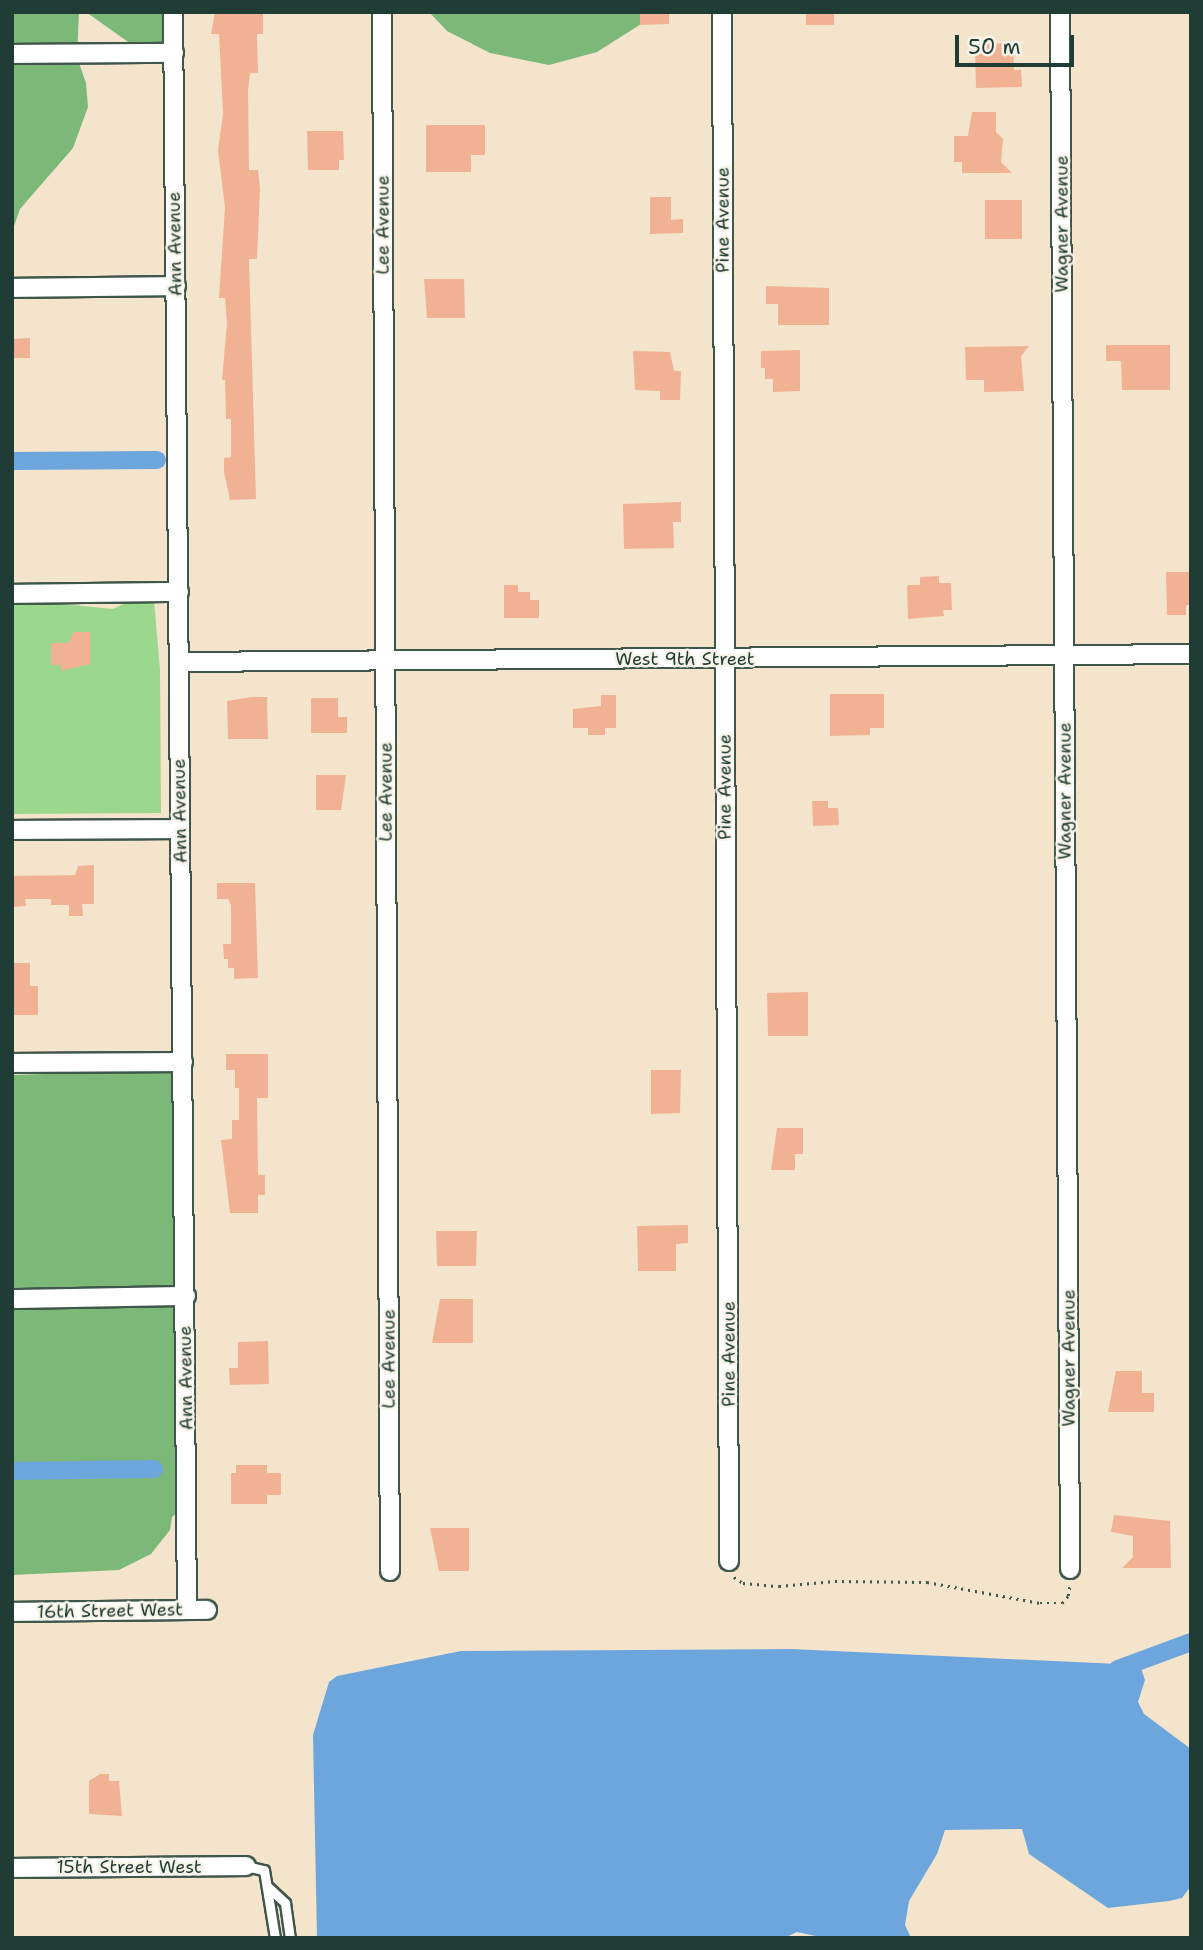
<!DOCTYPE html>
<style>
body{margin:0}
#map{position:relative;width:1203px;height:1950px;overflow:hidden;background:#f4e4cc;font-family:"Shantell Sans",sans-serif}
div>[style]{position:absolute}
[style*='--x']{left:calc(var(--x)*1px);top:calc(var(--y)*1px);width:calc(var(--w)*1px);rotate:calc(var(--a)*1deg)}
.green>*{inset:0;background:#9bd78c}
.forest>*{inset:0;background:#7cb878}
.water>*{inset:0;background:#6da6dc}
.canal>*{height:18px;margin:-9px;padding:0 9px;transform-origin:9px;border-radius:9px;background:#6da6dc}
.building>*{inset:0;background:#f0b293}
.path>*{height:2.5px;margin-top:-1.25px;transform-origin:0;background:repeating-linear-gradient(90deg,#3f564b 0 2px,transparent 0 7px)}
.roads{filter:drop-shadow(2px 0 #3f564b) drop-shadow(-2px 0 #3f564b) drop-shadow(0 2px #3f564b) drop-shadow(0 -2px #3f564b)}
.lane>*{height:9px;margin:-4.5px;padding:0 4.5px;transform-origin:4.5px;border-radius:4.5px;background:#fff}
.street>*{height:18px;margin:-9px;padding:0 9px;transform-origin:9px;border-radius:9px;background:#fff}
span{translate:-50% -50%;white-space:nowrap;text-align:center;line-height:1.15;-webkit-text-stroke:5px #f7f3e8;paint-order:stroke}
.street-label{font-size:18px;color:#1f3d34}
.frame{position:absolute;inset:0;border:14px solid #1f3d34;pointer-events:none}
.scale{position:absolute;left:955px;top:35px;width:119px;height:32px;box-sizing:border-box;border:4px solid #1f3d34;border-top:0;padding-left:9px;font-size:21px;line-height:24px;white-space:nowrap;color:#1f3d34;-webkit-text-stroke:5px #f7f3e8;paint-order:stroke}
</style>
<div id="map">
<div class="green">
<i style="clip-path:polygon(153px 589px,160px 670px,161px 813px,12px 814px,12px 599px,113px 609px)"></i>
</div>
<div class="forest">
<i style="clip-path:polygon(12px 12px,79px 12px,77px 57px,86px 83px,88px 107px,73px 148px,20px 209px,12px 232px)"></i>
<i style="clip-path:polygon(86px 12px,175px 12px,174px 59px,138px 49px)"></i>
<i style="clip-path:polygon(429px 12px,660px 12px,597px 52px,549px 65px,490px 53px,447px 31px)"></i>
<i style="clip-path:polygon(182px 1070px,186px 1505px,172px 1517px,170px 1530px,151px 1554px,119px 1570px,12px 1575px,12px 1075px)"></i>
</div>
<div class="water">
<i style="clip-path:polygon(791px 1649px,1140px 1665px,1145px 1680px,1138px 1702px,1144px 1714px,1191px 1749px,1191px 1886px,1182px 1898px,1169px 1901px,1108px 1908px,1029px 1854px,1022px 1829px,945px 1830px,937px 1854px,909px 1901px,905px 1925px,911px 1938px,825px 1938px,797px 1932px,784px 1938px,317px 1938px,313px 1735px,329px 1682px,337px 1676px,461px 1651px)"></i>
</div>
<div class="canal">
<i style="--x:12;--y:461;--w:145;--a:-0.4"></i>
<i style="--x:12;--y:1471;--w:142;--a:-0.8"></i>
<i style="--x:1118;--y:1669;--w:78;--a:-20.3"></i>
</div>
<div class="building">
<i style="clip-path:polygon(215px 12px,263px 12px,263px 34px,257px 34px,258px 73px,250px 73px,248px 91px,249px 170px,258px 170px,260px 189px,257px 259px,249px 259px,256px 499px,230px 500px,224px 472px,224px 458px,231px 457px,231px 419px,226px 419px,225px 380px,222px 380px,227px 323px,225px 298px,219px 298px,225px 208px,218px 150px,223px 114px,219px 34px,211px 34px)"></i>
<i style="clip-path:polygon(640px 12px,669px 12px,669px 24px,640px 25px)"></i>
<i style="clip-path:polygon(806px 12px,834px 12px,834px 25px,806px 25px)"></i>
<i style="clip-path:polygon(1013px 43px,1014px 70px,1021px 70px,1022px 87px,976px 88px,975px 44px)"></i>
<i style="clip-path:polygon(972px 112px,996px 112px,996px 132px,1003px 139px,1001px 162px,1012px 173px,962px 173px,962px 162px,954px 162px,954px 136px,968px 136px)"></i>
<i style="clip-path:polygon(426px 125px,485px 125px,485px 155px,471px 155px,471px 172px,426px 172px)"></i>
<i style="clip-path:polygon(307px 131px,343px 131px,344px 160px,339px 160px,339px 170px,308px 170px)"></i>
<i style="clip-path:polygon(650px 197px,671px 197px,671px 220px,683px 219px,683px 233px,650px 234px)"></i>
<i style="clip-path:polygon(985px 200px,1022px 200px,1022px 239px,985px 239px)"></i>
<i style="clip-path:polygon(424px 279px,464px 279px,465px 318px,427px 318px)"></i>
<i style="clip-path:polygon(766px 286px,829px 288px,829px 325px,778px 325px,778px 304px,766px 304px)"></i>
<i style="clip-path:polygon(30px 338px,30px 358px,12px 358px,12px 339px)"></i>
<i style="clip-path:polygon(1106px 345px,1170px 345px,1170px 390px,1122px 390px,1121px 361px,1106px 361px)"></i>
<i style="clip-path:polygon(1029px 346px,1021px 356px,1024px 391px,984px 392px,984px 380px,966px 380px,965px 347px)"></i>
<i style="clip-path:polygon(800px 350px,800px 391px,773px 392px,773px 379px,765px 379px,765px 368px,761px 368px,761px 351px)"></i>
<i style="clip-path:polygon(633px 351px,670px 352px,674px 371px,681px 371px,680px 400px,660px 400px,660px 391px,635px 390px)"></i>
<i style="clip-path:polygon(681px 502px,681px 522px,673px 522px,674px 548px,624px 549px,623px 504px)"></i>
<i style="clip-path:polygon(1166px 572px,1191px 572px,1191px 605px,1186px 605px,1186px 615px,1167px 615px)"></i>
<i style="clip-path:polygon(939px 576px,939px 583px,951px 583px,952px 610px,943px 610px,944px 616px,908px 619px,907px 585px,920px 585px,920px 577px)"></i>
<i style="clip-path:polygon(504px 585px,518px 585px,518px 592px,530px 592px,530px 600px,539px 600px,539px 618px,504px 618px)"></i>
<i style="clip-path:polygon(74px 632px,90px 632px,90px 664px,61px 671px,61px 665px,51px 665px,51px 643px,68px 643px)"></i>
<i style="clip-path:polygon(830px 694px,884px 694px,884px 728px,870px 728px,870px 735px,830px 736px)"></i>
<i style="clip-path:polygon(601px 695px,616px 695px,616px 728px,605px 728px,605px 735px,588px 735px,588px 728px,573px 728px,573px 709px,601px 706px)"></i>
<i style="clip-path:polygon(252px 697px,267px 697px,268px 739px,228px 739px,227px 701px)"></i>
<i style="clip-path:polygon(311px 698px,338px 698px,338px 717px,347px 717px,347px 733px,311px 733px)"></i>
<i style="clip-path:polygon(316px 775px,346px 775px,341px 810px,316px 810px)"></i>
<i style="clip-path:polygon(812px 801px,828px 801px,828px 808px,838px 808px,839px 825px,813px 826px)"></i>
<i style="clip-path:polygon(94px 865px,94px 904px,82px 904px,83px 916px,69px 916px,69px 905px,51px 905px,51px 899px,25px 899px,26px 906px,12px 907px,12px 876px,75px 875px,78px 866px)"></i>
<i style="clip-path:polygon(217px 883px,255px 883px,258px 978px,234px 979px,234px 968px,228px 968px,228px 959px,224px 959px,223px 944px,231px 944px,231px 905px,228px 899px,217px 899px)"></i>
<i style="clip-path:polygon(12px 963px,30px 963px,30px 986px,38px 986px,38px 1015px,12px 1015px)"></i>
<i style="clip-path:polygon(808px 992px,808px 1036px,768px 1036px,767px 993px)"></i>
<i style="clip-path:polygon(226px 1054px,268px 1054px,268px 1098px,257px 1098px,258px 1175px,265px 1175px,265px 1195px,258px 1195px,258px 1213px,230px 1213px,221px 1140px,232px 1139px,232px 1120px,239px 1120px,239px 1088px,235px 1088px,235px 1070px,226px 1070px)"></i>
<i style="clip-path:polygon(651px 1070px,681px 1070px,680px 1113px,651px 1114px)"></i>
<i style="clip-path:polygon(777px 1128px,803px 1128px,803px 1154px,795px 1154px,795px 1170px,771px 1170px)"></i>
<i style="clip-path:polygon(688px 1225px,688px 1243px,676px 1244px,676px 1271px,638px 1271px,637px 1226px)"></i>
<i style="clip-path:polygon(436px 1231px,477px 1231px,476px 1266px,437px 1266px)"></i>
<i style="clip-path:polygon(440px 1299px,473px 1299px,473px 1343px,432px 1343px)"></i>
<i style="clip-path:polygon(268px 1341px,269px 1384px,230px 1385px,229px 1368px,238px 1368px,238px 1342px)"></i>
<i style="clip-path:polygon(1116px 1371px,1142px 1371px,1142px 1393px,1154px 1393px,1154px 1412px,1108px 1412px)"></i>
<i style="clip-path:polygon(236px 1465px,267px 1465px,267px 1473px,281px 1473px,281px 1495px,267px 1495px,267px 1504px,231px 1504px,231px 1473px,236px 1473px)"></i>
<i style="clip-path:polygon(1114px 1515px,1170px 1521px,1171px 1568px,1122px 1568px,1133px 1557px,1133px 1536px,1111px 1532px)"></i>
<i style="clip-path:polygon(430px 1528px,469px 1528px,469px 1571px,439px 1571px)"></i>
<i style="clip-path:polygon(100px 1774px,109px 1774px,109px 1781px,119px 1781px,122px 1816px,89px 1814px,89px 1781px)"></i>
</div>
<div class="path">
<i style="--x:734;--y:1577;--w:11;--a:34"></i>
<i style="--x:743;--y:1583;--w:36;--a:5"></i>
<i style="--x:779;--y:1586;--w:56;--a:-5.1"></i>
<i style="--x:835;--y:1581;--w:92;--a:0.6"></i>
<i style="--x:927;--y:1582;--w:115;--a:10.5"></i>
<i style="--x:1040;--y:1603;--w:22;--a:0"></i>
<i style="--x:1062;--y:1603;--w:9;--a:-49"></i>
<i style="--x:1068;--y:1596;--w:12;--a:-81"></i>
</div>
<div class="roads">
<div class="lane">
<i style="--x:246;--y:1866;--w:18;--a:13"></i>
<i style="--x:264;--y:1870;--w:69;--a:80.8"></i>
<i style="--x:267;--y:1886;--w:25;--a:43"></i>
<i style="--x:285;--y:1903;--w:35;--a:82"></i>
</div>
<div class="street">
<i style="--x:173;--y:12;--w:1598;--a:89.5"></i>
<i style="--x:382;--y:12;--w:1559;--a:89.71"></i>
<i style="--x:722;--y:12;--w:1549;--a:89.74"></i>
<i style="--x:1060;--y:12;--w:1557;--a:89.63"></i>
<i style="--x:12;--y:54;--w:162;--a:-0.4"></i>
<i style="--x:12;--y:288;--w:164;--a:-0.7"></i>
<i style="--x:12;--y:594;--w:167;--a:-0.7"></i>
<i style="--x:179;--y:662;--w:1012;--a:-0.45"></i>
<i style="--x:12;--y:830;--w:168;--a:-0.3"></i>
<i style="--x:12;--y:1063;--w:171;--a:-0.3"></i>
<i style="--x:12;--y:1299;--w:174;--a:-1"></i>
<i style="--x:12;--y:1612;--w:195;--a:-0.6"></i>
<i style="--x:12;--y:1868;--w:234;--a:-0.5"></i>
</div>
</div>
<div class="street-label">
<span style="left:723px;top:220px;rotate:-90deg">Pine Avenue</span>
<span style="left:1062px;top:224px;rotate:-90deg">Wagner Avenue</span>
<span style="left:383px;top:225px;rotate:-90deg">Lee Avenue</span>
<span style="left:175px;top:244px;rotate:-91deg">Ann Avenue</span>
<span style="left:685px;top:659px">West 9th Street</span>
<span style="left:725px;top:787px;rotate:-90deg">Pine Avenue</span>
<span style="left:1065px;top:791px;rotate:-90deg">Wagner Avenue</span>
<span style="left:386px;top:792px;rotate:-90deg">Lee Avenue</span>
<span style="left:180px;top:811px;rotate:-91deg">Ann Avenue</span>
<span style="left:729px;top:1354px;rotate:-90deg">Pine Avenue</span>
<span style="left:1069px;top:1358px;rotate:-90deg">Wagner Avenue</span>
<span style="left:389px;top:1359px;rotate:-90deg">Lee Avenue</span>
<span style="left:186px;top:1378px;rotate:-91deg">Ann Avenue</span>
<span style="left:110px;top:1611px;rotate:-1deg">16th Street West</span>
<span style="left:129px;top:1867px">15th Street West</span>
</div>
<div class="frame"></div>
<div class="scale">50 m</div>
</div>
